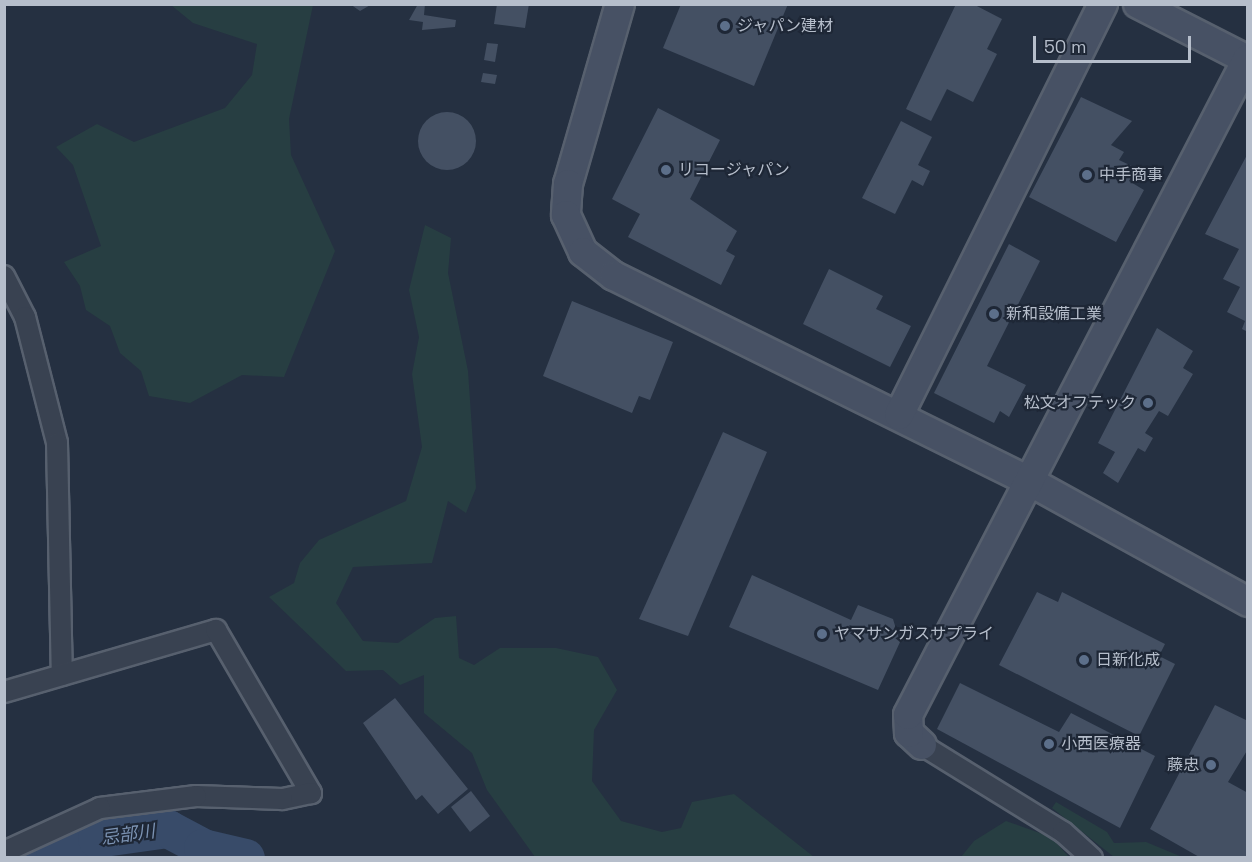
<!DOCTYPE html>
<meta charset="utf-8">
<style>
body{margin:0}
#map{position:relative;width:1252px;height:862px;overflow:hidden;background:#253041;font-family:"Space Grotesk","Noto Sans JP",sans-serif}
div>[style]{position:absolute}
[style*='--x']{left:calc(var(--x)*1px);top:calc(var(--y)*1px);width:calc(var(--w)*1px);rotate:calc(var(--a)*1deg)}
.green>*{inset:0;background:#273e42}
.river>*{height:38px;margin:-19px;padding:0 19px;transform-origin:19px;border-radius:19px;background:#384b69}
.building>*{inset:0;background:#445063}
.round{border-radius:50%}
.roads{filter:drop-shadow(2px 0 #57606e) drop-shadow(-2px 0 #57606e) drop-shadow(0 2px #57606e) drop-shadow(0 -2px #57606e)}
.street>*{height:20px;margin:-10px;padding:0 10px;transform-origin:10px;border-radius:10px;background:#394251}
.secondary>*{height:28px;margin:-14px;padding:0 14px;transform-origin:14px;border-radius:14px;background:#475164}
.dots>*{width:16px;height:16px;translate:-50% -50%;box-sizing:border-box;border:3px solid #1e2736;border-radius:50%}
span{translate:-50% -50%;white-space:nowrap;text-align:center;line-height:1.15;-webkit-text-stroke:4.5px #1e2736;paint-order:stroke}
.poi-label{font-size:16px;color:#b6becb}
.left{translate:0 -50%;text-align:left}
.right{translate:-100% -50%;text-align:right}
.water-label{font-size:18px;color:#7c93b3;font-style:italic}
.frame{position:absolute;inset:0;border:6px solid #b6becb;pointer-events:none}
.scale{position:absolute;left:1033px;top:36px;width:158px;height:27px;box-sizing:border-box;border:3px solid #b6becb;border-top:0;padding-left:8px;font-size:18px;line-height:21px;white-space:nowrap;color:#b6becb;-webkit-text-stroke:4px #1e2736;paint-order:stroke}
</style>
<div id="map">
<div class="green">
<i style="clip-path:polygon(171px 5px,313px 5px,289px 119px,291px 155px,335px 251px,284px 377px,242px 375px,190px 403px,149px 396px,141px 371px,120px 353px,110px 326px,86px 310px,80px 286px,64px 262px,101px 246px,73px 165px,56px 147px,97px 124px,134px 142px,225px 108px,252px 75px,257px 44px,193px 23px)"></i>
<i style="clip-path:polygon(425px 225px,451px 238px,448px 273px,468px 371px,476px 488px,466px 513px,448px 501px,432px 563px,353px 567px,336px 603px,363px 641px,398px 643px,435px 618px,456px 616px,459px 658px,474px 665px,500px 648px,556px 648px,598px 657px,617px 690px,594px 730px,592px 781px,621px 821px,662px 832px,681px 828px,692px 802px,734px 794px,814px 857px,535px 857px,487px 790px,472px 753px,424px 713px,424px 675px,400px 685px,383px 670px,346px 671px,269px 597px,294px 583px,300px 563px,319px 540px,406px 501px,422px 447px,412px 374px,419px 337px,409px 290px)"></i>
<i style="clip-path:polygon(1056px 802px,1107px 832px,1114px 843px,1146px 842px,1182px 857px,1114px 857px,1052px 808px)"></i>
<i style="clip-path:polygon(1006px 821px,1051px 837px,1069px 857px,961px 857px,974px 841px)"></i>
</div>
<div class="river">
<i style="--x:44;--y:858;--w:14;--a:-39"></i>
<i style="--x:55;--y:849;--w:43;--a:-13.4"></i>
<i style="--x:97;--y:839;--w:72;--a:-8"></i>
<i style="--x:168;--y:829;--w:40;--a:28"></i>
<i style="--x:203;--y:848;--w:44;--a:13.1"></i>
</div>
<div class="building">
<i style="clip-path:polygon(350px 4px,372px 4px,360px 11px)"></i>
<i style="clip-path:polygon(418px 4px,425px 4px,424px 15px,456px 20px,455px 27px,422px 30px,423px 22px,409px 20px)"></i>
<i style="clip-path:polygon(497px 4px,529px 4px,525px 28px,494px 24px)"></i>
<i style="clip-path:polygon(681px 4px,788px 4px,754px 86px,663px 48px)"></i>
<i style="clip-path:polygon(956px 4px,973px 4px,1002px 19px,987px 49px,997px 54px,973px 102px,947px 89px,931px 121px,906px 109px)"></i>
<i style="clip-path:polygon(487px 43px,498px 44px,495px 62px,484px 60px)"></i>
<i style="clip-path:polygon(483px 73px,497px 75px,495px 84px,481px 82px)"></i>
<i style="clip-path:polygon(1081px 97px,1132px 121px,1111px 145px,1124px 152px,1119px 160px,1136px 168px,1129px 181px,1144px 190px,1116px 242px,1029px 197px)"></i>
<i style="clip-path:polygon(658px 108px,720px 140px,690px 199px,737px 231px,726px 251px,735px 256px,721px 285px,628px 237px,640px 214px,612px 199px)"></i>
<i class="round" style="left:418px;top:112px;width:58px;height:58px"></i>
<i style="clip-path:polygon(901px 121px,932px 137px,918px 165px,930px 171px,923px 186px,912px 180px,895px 214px,862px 198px)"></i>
<i style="clip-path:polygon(1248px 153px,1248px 332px,1242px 329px,1245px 321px,1227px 312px,1240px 287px,1223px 279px,1239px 249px,1205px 234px)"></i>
<i style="clip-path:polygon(1009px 244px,1040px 261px,987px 366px,1026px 385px,1009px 417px,1000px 411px,994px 423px,934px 393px)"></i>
<i style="clip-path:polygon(829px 269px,883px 296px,876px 309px,911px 326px,890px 367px,803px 324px)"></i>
<i style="clip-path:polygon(572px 301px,673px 342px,650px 400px,639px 396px,632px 413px,543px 376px)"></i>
<i style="clip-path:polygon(1157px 328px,1193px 351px,1183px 368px,1193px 374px,1168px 416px,1159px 411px,1145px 433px,1153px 438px,1145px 452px,1138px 448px,1118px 483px,1103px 473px,1115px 452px,1098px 443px)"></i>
<i style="clip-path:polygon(723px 432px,767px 452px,688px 636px,639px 619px)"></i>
<i style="clip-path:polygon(752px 575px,851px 620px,858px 605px,893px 619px,900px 642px,878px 690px,729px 627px)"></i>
<i style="clip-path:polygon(1037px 592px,1058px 602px,1062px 592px,1165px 644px,1159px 656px,1175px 664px,1139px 736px,999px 665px)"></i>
<i style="clip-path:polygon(960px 683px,1059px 732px,1071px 713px,1155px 756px,1120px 828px,937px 729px)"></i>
<i style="clip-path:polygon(395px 698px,468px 789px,438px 814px,422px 795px,416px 800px,363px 723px)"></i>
<i style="clip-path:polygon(1215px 705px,1248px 721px,1248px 749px,1228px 782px,1248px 793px,1248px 858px,1201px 858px,1150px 829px)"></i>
<i style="clip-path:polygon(471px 791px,490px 816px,470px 832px,451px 807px)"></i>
</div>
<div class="roads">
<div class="street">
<i style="--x:4;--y:276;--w:46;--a:62.9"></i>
<i style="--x:25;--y:317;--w:130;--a:75.7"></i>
<i style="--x:57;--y:443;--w:232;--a:88.8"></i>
<i style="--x:4;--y:692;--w:221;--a:-16.3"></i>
<i style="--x:216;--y:630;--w:189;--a:59.8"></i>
<i style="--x:311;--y:793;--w:30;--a:168"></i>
<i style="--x:282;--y:799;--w:86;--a:-178"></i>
<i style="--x:196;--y:796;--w:97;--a:172.9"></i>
<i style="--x:100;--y:808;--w:106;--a:155.4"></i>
<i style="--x:922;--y:745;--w:166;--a:31.7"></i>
<i style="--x:1063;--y:832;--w:39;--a:42"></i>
</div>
<div class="secondary">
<i style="--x:620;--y:4;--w:187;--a:106.1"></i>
<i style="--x:568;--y:184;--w:31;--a:94"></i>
<i style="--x:566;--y:215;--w:41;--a:65.3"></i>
<i style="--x:583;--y:252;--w:39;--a:38"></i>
<i style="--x:614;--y:276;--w:463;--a:26.3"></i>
<i style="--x:1029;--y:481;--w:250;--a:28.9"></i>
<i style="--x:1138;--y:4;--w:123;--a:27"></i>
<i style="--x:899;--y:415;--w:459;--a:-63.6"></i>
<i style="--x:922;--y:745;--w:18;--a:-137"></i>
<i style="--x:909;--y:733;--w:18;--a:-93"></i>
<i style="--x:908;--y:715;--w:738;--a:-62.64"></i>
</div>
</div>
<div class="dots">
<i style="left:725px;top:26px;background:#5c6f8a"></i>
<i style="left:666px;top:170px;background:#5c6f8a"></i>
<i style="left:1087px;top:175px;background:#5c6f8a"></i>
<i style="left:994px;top:314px;background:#5c6f8a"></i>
<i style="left:1148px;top:403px;background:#5c6f8a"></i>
<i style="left:822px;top:634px;background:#5c6f8a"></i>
<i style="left:1084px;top:660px;background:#5c6f8a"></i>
<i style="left:1049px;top:744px;background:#5c6f8a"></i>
<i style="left:1211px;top:765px;background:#5c6f8a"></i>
</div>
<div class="poi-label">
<span class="left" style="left:737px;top:26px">ジャパン建材</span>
<span class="left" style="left:678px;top:170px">リコージャパン</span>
<span class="left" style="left:1099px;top:175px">中手商事</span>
<span class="left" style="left:1006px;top:314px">新和設備工業</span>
<span class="right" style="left:1136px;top:403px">松文オフテック</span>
<span class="left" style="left:834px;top:634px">ヤマサンガスサプライ</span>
<span class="left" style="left:1096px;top:660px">日新化成</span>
<span class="left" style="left:1061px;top:744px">小西医療器</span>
<span class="right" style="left:1199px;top:765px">藤忠</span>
</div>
<div class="water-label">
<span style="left:128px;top:835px;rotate:-8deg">忌部川</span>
</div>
<div class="frame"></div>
<div class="scale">50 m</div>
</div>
